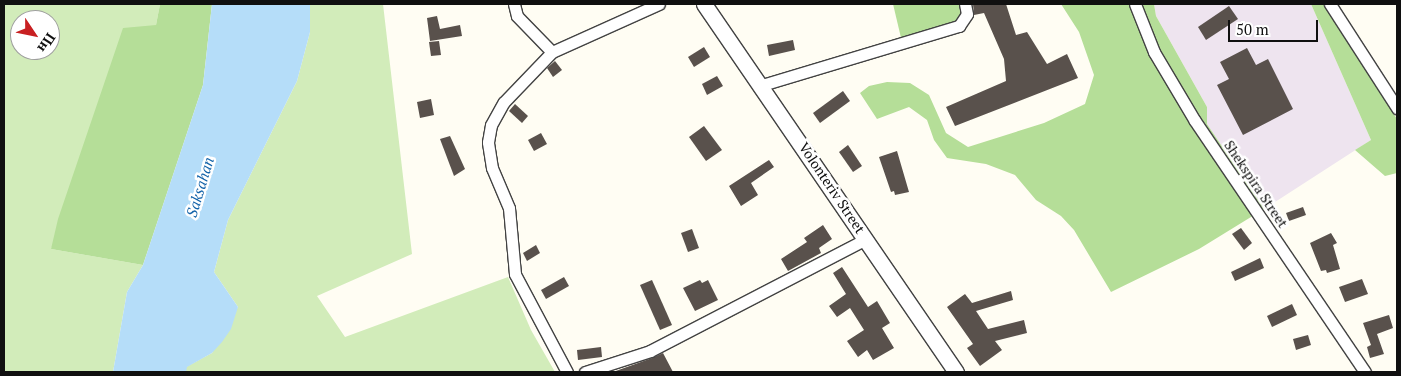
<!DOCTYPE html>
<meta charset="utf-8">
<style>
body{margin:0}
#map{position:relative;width:1401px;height:376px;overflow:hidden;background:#fffdf3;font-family:"PT Serif",serif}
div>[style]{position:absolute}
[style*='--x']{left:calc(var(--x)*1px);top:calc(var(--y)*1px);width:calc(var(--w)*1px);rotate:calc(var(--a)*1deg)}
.industrial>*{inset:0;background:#eee4ef}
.green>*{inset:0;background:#d2ecba}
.forest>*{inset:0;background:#b5de98}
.water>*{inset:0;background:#b5ddf9}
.building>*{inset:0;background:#59514c}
.roads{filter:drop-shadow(1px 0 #434343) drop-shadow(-1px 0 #434343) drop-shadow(0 1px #434343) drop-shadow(0 -1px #434343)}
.minor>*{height:11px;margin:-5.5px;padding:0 5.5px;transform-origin:5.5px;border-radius:5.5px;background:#fff}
.tertiary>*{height:15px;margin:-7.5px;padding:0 7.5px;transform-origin:7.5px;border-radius:7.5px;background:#fff}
span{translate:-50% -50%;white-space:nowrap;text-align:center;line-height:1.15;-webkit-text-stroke:5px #fff;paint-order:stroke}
.street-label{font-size:14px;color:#101010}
.water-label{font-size:15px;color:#1262a9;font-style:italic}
.frame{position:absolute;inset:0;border:5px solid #101010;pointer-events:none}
.north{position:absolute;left:10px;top:10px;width:50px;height:50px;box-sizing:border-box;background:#fff;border:1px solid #9f9f9f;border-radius:50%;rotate:124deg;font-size:14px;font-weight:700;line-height:20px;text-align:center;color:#101010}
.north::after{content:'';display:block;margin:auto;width:18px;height:22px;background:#c82022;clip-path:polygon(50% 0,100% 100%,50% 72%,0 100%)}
.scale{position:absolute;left:1228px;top:20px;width:90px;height:22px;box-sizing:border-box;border:2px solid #101010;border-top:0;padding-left:6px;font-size:15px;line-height:18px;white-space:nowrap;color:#101010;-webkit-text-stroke:4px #fff;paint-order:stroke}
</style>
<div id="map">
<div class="industrial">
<i style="clip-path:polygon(1154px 4px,1311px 4px,1371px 140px,1264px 209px,1207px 124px,1207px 107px,1156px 16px)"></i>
</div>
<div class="green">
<i style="clip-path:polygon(evenodd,4px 4px,160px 4px,156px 25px,51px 249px,143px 265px,127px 292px,113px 372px,4px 372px,4px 4px,20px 20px,50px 20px,50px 50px,20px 50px,20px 20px)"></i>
<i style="clip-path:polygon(310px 4px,383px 4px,412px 254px,317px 296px,345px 337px,508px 277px,531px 330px,555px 372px,186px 372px,186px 367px,212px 353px,238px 307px,214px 272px,228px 220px,297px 81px,310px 32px)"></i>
</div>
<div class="forest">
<i style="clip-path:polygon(160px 4px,212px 4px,203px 85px,143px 265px,51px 249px,58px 219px,123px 28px,156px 25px)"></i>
<i style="clip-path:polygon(893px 4px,960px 4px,965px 20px,902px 42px)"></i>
<i style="clip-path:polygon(1061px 4px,1154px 4px,1156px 16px,1207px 107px,1207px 124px,1264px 209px,1199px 249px,1111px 292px,1074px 230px,1061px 216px,1036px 200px,1015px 175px,986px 164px,947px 158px,934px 140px,927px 120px,909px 107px,877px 119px,860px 93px,869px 86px,887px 82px,910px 83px,929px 95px,946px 133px,968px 147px,1044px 123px,1085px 104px,1094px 75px,1079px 32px)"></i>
<i style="clip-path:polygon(1311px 4px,1323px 4px,1397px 119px,1397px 173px,1385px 176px,1355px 150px,1371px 140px)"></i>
</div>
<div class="water">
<i style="clip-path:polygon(212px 4px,310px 4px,310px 32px,297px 81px,228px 220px,214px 272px,238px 307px,231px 329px,222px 342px,212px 353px,187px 367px,186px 372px,113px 372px,127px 292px,143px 265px,203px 85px)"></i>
</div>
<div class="building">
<i style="clip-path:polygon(973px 4px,1006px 4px,1016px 35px,1027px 32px,1047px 64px,1067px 54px,1078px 78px,955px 126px,946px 107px,1006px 81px,1004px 59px,984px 13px,974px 15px)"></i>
<i style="clip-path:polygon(1229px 6px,1238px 19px,1206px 40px,1198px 27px)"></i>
<i style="clip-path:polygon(437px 16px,440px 29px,460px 25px,462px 36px,430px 41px,427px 18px)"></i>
<i style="clip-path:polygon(793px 40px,795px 50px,769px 56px,767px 45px)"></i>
<i style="clip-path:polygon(439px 41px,441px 55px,431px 56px,429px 42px)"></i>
<i style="clip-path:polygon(704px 47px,710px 57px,694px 67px,688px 57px)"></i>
<i style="clip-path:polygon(1247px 48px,1256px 65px,1268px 59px,1293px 109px,1243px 135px,1217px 85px,1229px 79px,1220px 62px)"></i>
<i style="clip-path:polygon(555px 61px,562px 70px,553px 77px,547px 68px)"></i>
<i style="clip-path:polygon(717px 76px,723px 86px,707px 95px,702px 84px)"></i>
<i style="clip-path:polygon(843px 91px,850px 101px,820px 123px,813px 113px)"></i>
<i style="clip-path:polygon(431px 99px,434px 115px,420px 118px,417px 102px)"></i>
<i style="clip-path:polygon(515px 104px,528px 116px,522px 123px,509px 111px)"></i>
<i style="clip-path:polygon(704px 126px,722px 150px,706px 161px,689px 137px)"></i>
<i style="clip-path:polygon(541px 133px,547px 144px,534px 151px,528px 140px)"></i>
<i style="clip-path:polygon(450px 136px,465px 169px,454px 176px,440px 139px)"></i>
<i style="clip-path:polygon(848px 145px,862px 166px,853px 172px,839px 152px)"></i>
<i style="clip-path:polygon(897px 151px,909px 192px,895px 195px,894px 191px,891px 192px,879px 157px)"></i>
<i style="clip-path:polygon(769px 160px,774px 167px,751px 183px,758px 195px,741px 206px,729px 186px)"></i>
<i style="clip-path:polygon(1303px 207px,1306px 215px,1289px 221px,1286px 213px)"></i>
<i style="clip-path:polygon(823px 225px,832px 239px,819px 248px,821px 253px,788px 271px,781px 259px,807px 242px,804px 238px)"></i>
<i style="clip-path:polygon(1241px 228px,1252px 243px,1244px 250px,1232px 234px)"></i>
<i style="clip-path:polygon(692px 229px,699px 248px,688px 252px,681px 233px)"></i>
<i style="clip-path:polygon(1331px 233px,1337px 243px,1333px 245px,1340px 269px,1327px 273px,1326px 270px,1321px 271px,1310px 243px)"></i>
<i style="clip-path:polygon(536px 245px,540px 253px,527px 261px,523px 253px)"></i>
<i style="clip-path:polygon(1260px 258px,1264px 268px,1235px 281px,1231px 272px)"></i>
<i style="clip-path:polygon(842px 267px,868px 307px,877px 301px,890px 323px,882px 328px,894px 348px,873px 360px,867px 350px,858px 357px,847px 341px,864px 330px,850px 308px,837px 317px,829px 306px,846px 294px,833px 273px)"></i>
<i style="clip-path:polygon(564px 277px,569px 286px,546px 299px,541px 290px)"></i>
<i style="clip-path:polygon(1362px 279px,1368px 294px,1345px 302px,1339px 287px)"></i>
<i style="clip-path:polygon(652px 280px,672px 325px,660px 330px,640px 285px)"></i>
<i style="clip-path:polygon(700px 280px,702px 283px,708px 280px,718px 300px,695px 311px,683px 288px)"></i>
<i style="clip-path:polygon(1011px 291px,1013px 300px,976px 311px,988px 329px,1024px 320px,1027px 333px,995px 341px,1002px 350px,980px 366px,967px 348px,973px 344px,947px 307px,965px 294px,972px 303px)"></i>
<i style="clip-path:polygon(1292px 304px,1297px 315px,1272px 327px,1267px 316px)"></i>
<i style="clip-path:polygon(1389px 315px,1393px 328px,1377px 334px,1384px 354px,1370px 358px,1367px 347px,1371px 345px,1363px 323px)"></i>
<i style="clip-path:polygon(1308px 335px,1311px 345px,1296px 350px,1293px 339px)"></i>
<i style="clip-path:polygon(601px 347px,602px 357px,578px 360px,577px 350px)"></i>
<i style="clip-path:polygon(663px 353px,673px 372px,613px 372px,652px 358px)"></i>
</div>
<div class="roads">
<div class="minor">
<i style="--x:514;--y:4;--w:12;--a:76"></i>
<i style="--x:517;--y:16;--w:50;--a:45.8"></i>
<i style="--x:1135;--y:4;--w:52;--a:68.4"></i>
<i style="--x:1154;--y:52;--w:80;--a:59.3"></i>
<i style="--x:1195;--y:121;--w:303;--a:55.9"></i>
<i style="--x:1330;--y:4;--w:124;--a:57.2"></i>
<i style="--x:762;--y:85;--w:206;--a:-16.7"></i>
<i style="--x:959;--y:26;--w:14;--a:-56"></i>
<i style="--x:967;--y:14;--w:10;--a:-101"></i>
<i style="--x:567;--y:372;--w:111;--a:-118"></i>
<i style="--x:515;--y:274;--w:66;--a:-95.2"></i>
<i style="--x:509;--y:208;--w:43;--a:-113"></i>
<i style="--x:492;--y:168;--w:26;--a:-99"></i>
<i style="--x:488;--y:142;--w:17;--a:-80"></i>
<i style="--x:491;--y:125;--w:26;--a:-61"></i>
<i style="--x:504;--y:102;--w:69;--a:-46.2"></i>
<i style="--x:552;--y:52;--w:117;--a:-24.2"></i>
<i style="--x:585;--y:372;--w:68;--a:-17.9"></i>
<i style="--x:650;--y:351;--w:243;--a:-27.4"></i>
</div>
<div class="tertiary">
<i style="--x:704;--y:4;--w:446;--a:55.6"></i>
</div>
</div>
<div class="street-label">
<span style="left:1256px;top:184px;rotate:56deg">Shekspira Street</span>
<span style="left:832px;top:188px;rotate:56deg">Volonteriv Street</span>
</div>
<div class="water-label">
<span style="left:200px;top:187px;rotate:-73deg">Saksahan</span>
</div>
<div class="frame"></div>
<div class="north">Пн</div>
<div class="scale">50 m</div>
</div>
